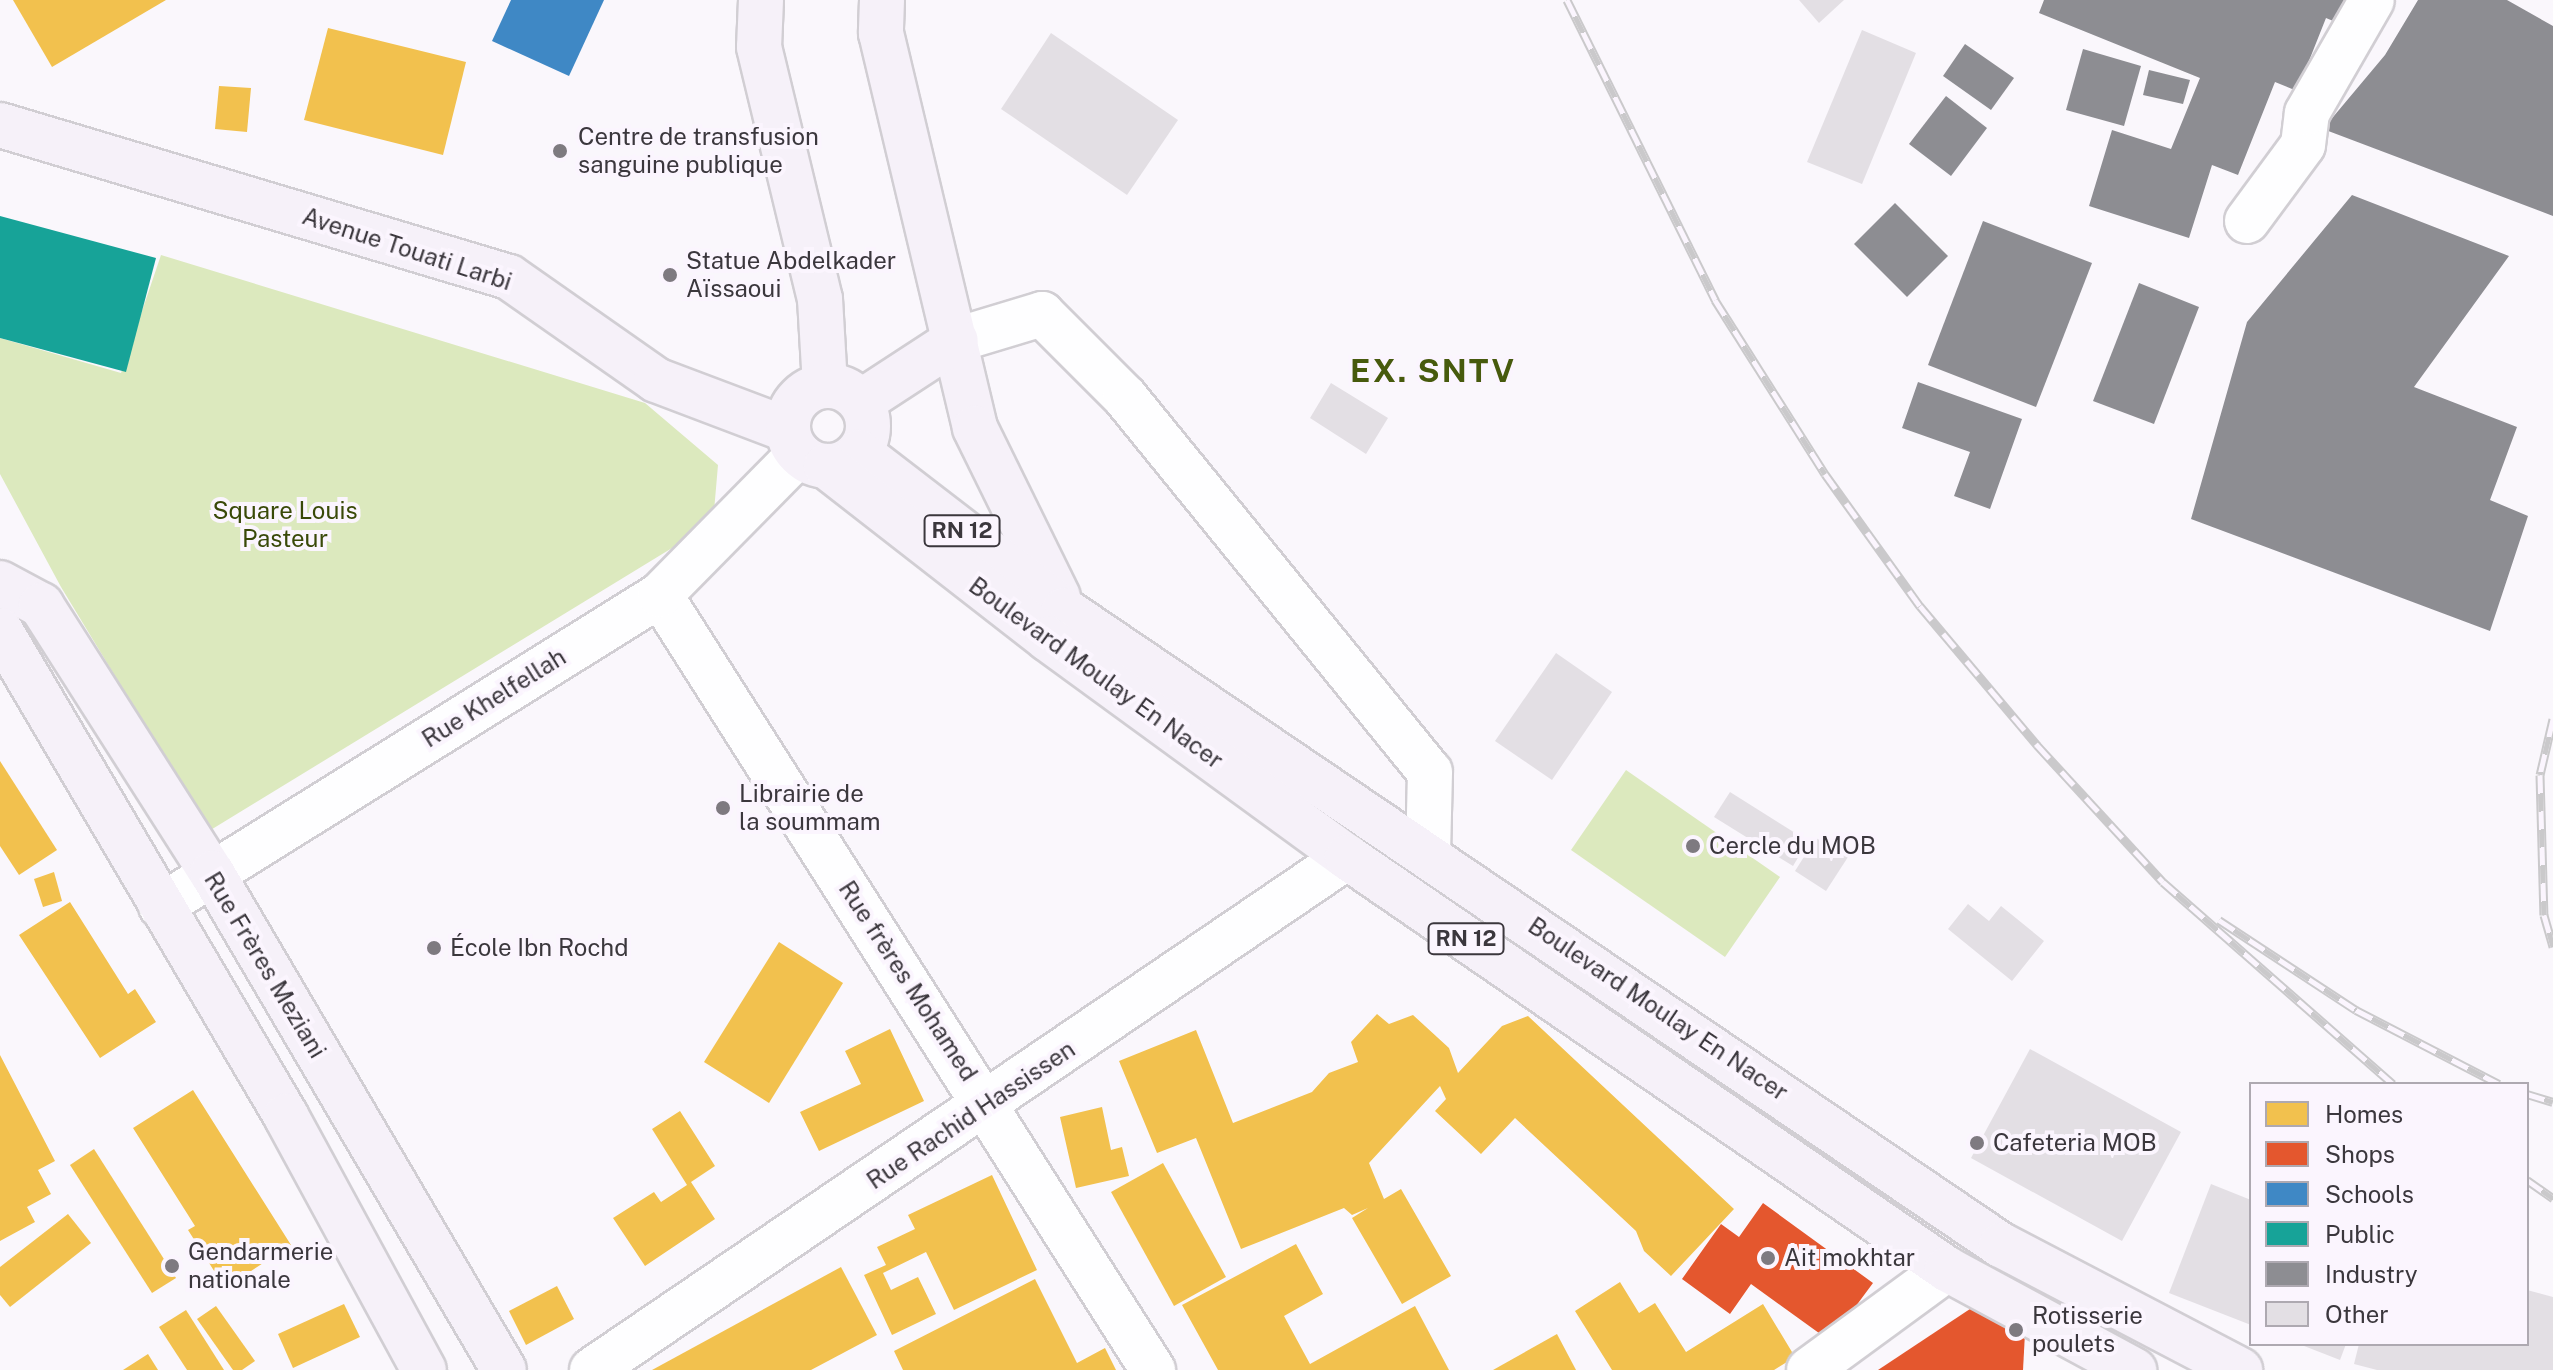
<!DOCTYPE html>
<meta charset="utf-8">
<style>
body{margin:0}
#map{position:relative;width:2553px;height:1370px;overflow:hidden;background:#faf7fc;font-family:"Public Sans",sans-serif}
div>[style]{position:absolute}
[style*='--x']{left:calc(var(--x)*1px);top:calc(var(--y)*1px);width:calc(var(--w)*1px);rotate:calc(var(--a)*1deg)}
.green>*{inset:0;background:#dce9be}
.homes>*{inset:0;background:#f2c14e}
.shops>*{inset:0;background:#e4572e}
.schools>*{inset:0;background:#3f88c5}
.public>*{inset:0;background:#17a398}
.industry>*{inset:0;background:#8d8d92}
.building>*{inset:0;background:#e3dfe4}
.roads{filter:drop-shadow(2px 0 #d1ced3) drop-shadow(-2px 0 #d1ced3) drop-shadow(0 2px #d1ced3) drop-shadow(0 -2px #d1ced3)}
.minor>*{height:44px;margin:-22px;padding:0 22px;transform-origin:22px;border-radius:22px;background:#fefeff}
.major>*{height:44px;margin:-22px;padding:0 22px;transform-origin:22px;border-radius:22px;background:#f6f1f9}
.major>.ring{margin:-22px;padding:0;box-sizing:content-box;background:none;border:44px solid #f6f1f9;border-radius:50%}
.rail>*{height:9px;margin-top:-4.5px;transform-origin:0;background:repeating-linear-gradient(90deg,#fbf5fe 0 18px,#cac9cb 0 36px);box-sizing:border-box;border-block:2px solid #cac9cb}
.dots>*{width:22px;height:22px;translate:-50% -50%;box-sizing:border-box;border:4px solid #fbf5fe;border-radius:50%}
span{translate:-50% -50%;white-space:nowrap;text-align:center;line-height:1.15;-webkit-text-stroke:8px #fbf5fe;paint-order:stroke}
.shield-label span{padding:2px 6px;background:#fbf5fe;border:2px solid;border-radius:6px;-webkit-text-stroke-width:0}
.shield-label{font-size:22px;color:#3b373d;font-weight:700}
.poi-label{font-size:24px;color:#3b373d}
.left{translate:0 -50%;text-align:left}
.street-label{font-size:24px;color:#3b373d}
.park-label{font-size:24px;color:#394908}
.district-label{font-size:32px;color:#475a0d;font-weight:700;letter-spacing:2px}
.legend{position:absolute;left:2249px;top:1082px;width:280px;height:264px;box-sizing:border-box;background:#fbf5fe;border:2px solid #aea9b1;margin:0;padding:10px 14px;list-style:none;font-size:24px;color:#3b373d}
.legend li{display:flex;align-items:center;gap:16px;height:40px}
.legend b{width:40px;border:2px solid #aea9b1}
</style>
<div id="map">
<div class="green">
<i style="clip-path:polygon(161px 255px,645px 403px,718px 465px,713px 523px,209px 831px,61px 587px,0 474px,0 338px,121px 373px)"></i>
<i style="clip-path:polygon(1626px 770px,1780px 877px,1725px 957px,1571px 850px)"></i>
</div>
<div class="homes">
<i style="clip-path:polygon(13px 0,166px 0,52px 67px)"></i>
<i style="clip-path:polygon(328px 28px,466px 62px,443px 155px,304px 120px)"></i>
<i style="clip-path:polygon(219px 86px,251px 88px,247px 132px,215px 129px)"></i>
<i style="clip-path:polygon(0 761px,57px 850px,19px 875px,0 846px)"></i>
<i style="clip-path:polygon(54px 872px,62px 901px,43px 907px,34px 879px)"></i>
<i style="clip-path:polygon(70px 902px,128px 994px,135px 989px,156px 1022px,100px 1058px,19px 935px)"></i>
<i style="clip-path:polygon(779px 942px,843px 983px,769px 1103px,704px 1062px)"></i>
<i style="clip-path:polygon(1377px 1014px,1389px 1024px,1413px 1015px,1449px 1048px,1458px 1073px,1502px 1026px,1528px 1016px,1734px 1209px,1671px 1276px,1644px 1251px,1636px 1231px,1515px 1118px,1481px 1154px,1435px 1111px,1446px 1099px,1440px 1086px,1369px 1163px,1384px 1199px,1401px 1189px,1451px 1276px,1402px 1304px,1352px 1218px,1368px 1208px,1352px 1215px,1344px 1208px,1241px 1249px,1196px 1138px,1157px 1153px,1119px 1061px,1196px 1030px,1233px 1123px,1312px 1092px,1329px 1073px,1358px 1062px,1351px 1042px)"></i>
<i style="clip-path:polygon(890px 1029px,924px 1101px,819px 1151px,800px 1112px,861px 1084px,845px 1051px)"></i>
<i style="clip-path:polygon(0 1055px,55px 1161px,38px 1170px,51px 1194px,27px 1207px,35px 1222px,0 1241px)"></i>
<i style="clip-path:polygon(193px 1090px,291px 1245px,225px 1288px,188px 1230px,195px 1226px,133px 1128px)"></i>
<i style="clip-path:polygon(1102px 1107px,1111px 1150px,1122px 1147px,1129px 1176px,1076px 1188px,1060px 1117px)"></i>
<i style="clip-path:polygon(680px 1111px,715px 1166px,691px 1182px,715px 1219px,645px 1266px,613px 1218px,654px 1192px,661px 1202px,687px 1185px,652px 1129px)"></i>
<i style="clip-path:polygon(94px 1149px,176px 1278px,152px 1293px,70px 1165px)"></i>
<i style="clip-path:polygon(1163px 1163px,1226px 1277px,1174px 1306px,1111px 1192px)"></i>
<i style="clip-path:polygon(992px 1175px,1037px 1270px,954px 1310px,926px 1252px,883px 1273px,891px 1290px,918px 1277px,936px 1314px,892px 1335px,864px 1275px,886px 1265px,877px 1247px,915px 1229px,908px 1215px)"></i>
<i style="clip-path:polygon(68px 1214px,91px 1243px,10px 1307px,0 1295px,0 1267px)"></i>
<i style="clip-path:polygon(1296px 1244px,1323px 1294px,1284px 1316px,1310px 1364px,1415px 1306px,1449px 1370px,1218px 1370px,1182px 1305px)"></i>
<i style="clip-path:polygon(841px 1267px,877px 1335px,811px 1370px,652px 1370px)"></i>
<i style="clip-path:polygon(1035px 1279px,1077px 1363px,1105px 1348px,1116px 1370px,903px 1370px,894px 1351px)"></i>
<i style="clip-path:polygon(1620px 1282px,1639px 1313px,1655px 1303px,1686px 1352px,1763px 1304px,1795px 1357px,1774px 1370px,1612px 1370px,1575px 1311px)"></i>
<i style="clip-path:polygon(557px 1286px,574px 1319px,526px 1345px,509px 1311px)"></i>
<i style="clip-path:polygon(344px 1304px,360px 1337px,293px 1368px,278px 1334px)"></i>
<i style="clip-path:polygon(216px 1306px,255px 1361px,242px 1370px,233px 1370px,197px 1319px)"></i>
<i style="clip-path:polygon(186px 1310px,224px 1370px,187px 1370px,159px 1327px)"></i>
<i style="clip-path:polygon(1557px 1334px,1576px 1370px,1493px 1370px)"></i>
<i style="clip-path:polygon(148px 1354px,158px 1370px,123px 1370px)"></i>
</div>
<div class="shops">
<i style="clip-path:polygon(1763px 1203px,1873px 1283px,1830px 1341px,1751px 1284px,1730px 1314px,1682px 1279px,1721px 1224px,1739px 1237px)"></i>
<i style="clip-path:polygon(1973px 1307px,2025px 1333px,2023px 1370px,1878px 1370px)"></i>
</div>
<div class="schools">
<i style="clip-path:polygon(511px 0,604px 0,569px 76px,492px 41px)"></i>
</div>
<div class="public">
<i style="clip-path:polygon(0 216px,156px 258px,126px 372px,0 338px)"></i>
</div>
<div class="industry">
<i style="clip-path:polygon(2044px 0,2361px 0,2350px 28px,2326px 18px,2297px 91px,2275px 82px,2238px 175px,2212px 165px,2189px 238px,2089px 206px,2112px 130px,2171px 149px,2200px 78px,2039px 13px)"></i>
<i style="clip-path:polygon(2418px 0,2507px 0,2553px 26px,2553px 216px,2323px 129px,2385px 55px)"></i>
<i style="clip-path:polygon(1965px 44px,2014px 78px,1991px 110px,1943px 76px)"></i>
<i style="clip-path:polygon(2083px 49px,2141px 66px,2124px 126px,2066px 110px)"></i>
<i style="clip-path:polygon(2149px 70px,2190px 80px,2183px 104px,2143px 95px)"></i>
<i style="clip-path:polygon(1946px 96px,1987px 128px,1951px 176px,1909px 144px)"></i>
<i style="clip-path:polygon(2352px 195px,2509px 256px,2414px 387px,2517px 427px,2490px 500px,2528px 516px,2490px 631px,2191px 519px,2247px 322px)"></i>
<i style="clip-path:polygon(1895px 203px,1948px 256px,1907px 297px,1854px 244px)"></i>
<i style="clip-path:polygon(1983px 221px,2092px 263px,2036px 407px,1928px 365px)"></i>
<i style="clip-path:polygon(2139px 283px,2199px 307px,2154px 424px,2093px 401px)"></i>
<i style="clip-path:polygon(1918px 382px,2022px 419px,1990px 509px,1954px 496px,1970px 452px,1902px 428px)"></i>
</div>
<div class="building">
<i style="clip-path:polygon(1799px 0,1844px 0,1819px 23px)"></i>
<i style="clip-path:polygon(1862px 30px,1916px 53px,1862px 184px,1807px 162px)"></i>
<i style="clip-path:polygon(1051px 33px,1178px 120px,1127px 195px,1001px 109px)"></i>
<i style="clip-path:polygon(1331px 383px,1388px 418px,1366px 454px,1310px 418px)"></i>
<i style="clip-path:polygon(1556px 653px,1612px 692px,1552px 780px,1495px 741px)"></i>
<i style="clip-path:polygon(1730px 792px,1808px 841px,1793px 866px,1714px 817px)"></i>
<i style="clip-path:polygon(1816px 838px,1848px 857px,1826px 891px,1795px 871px)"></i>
<i style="clip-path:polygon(1968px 904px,1989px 921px,2001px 906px,2044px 941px,2012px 981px,1948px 929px)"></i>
<i style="clip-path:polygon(2030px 1049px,2181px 1132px,2122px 1241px,1971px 1158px)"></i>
<i style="clip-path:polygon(2211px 1184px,2251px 1200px,2251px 1325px,2169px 1293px)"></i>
<i style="clip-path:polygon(2527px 1290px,2553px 1297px,2553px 1370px,2377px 1370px,2354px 1364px,2359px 1344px,2527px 1344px)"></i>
<i style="clip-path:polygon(2299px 1344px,2346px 1344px,2340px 1360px)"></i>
</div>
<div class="roads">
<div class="minor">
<i style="--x:2247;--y:221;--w:94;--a:-53.6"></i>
<i style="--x:2303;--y:145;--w:32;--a:-83"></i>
<i style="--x:2307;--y:113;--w:130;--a:-60.1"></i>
<i style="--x:956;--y:340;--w:90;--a:-16.8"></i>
<i style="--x:1042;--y:314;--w:117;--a:45"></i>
<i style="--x:1125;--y:397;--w:483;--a:50.9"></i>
<i style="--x:1430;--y:772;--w:81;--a:91.4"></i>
<i style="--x:660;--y:595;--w:919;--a:57.54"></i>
<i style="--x:161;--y:906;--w:588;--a:-31.93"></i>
<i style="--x:660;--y:595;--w:198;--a:-45.4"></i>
<i style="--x:592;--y:1370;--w:913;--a:-34.19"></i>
<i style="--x:1809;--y:1370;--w:171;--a:-36.2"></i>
</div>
<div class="major">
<i style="--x:761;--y:0;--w:47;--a:92.4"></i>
<i style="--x:759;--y:47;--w:259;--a:76.4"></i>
<i style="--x:820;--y:299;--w:86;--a:86.7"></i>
<i style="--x:882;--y:0;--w:33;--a:92"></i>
<i style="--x:881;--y:33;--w:406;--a:76.6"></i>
<i style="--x:975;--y:428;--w:188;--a:63.8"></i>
<i style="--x:0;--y:125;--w:531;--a:16.63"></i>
<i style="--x:509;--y:277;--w:179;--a:35"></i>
<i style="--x:656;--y:380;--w:141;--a:20.7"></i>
<i class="ring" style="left:788px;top:386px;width:36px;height:36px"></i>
<i style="--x:861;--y:402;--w:113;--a:-33.1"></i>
<i style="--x:859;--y:452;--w:259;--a:37.6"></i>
<i style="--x:1064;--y:610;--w:1132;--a:34.13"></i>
<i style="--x:2001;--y:1245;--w:270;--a:27.6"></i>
<i style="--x:826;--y:466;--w:281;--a:37.9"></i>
<i style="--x:1048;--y:639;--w:370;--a:36.1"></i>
<i style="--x:1347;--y:857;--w:728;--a:34.48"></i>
<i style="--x:1947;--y:1269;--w:213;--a:28.4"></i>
<i style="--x:0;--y:583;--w:47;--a:28.2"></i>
<i style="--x:41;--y:605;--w:318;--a:57.5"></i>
<i style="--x:212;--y:873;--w:576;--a:59.56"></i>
<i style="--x:0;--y:630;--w:564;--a:59.52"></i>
<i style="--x:286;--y:1116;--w:289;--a:61.5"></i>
</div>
</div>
<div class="rail">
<i style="--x:1567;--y:0;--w:335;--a:63.7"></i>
<i style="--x:1715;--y:300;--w:206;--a:57.7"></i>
<i style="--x:1825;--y:474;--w:163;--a:54.3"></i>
<i style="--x:1920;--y:606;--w:182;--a:49.9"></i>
<i style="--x:2037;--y:745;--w:186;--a:47.4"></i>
<i style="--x:2163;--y:882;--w:306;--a:41.3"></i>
<i style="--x:2553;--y:719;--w:57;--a:103.1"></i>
<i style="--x:2540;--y:775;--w:140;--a:88.4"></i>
<i style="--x:2544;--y:915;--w:33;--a:74"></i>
<i style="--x:2219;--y:920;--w:164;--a:33.3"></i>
<i style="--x:2356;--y:1010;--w:161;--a:27.4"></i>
<i style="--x:2527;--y:1094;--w:27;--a:17"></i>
<i style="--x:2527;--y:1180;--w:32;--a:35"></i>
</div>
<div class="dots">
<i style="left:560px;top:151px;background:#7e7a80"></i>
<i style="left:670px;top:275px;background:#7e7a80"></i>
<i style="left:723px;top:808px;background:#7e7a80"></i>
<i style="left:1693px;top:846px;background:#7e7a80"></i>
<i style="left:434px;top:948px;background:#7e7a80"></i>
<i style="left:1977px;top:1143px;background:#7e7a80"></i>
<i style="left:1768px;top:1258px;background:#7e7a80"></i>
<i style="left:172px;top:1266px;background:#7e7a80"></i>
<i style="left:2016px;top:1330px;background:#7e7a80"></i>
</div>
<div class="shield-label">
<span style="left:962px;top:531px">RN 12</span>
<span style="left:1466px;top:939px">RN 12</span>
</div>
<div class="poi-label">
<span class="left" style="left:578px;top:151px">Centre de transfusion<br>sanguine publique</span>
<span class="left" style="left:686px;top:275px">Statue Abdelkader<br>Aïssaoui</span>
<span class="left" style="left:739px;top:808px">Librairie de<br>la soummam</span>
<span class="left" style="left:1709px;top:846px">Cercle du MOB</span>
<span class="left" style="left:450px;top:948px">École Ibn Rochd</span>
<span class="left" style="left:1993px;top:1143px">Cafeteria MOB</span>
<span class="left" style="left:188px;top:1266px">Gendarmerie<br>nationale</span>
<span class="left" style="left:1784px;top:1258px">Ait mokhtar</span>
<span class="left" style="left:2032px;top:1330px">Rotisserie<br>poulets</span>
</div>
<div class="street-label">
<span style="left:407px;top:249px;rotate:18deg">Avenue Touati Larbi</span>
<span style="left:1096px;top:673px;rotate:36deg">Boulevard Moulay En Nacer</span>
<span style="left:494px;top:698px;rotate:-32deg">Rue Khelfellah</span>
<span style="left:265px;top:965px;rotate:59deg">Rue Frères Meziani</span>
<span style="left:908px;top:981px;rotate:57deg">Rue frères Mohamed</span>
<span style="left:1658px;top:1009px;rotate:34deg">Boulevard Moulay En Nacer</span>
<span style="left:971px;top:1115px;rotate:-34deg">Rue Rachid Hassissen</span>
</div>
<div class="park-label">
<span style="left:285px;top:525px">Square Louis<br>Pasteur</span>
</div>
<div class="district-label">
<span style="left:1433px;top:371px">EX. SNTV</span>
</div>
<ul class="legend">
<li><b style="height:22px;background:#f2c14e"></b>Homes</li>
<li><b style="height:22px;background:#e4572e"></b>Shops</li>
<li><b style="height:22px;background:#3f88c5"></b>Schools</li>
<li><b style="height:22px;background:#17a398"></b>Public</li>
<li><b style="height:22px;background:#8d8d92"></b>Industry</li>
<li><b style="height:22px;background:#e3dfe4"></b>Other</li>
</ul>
</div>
